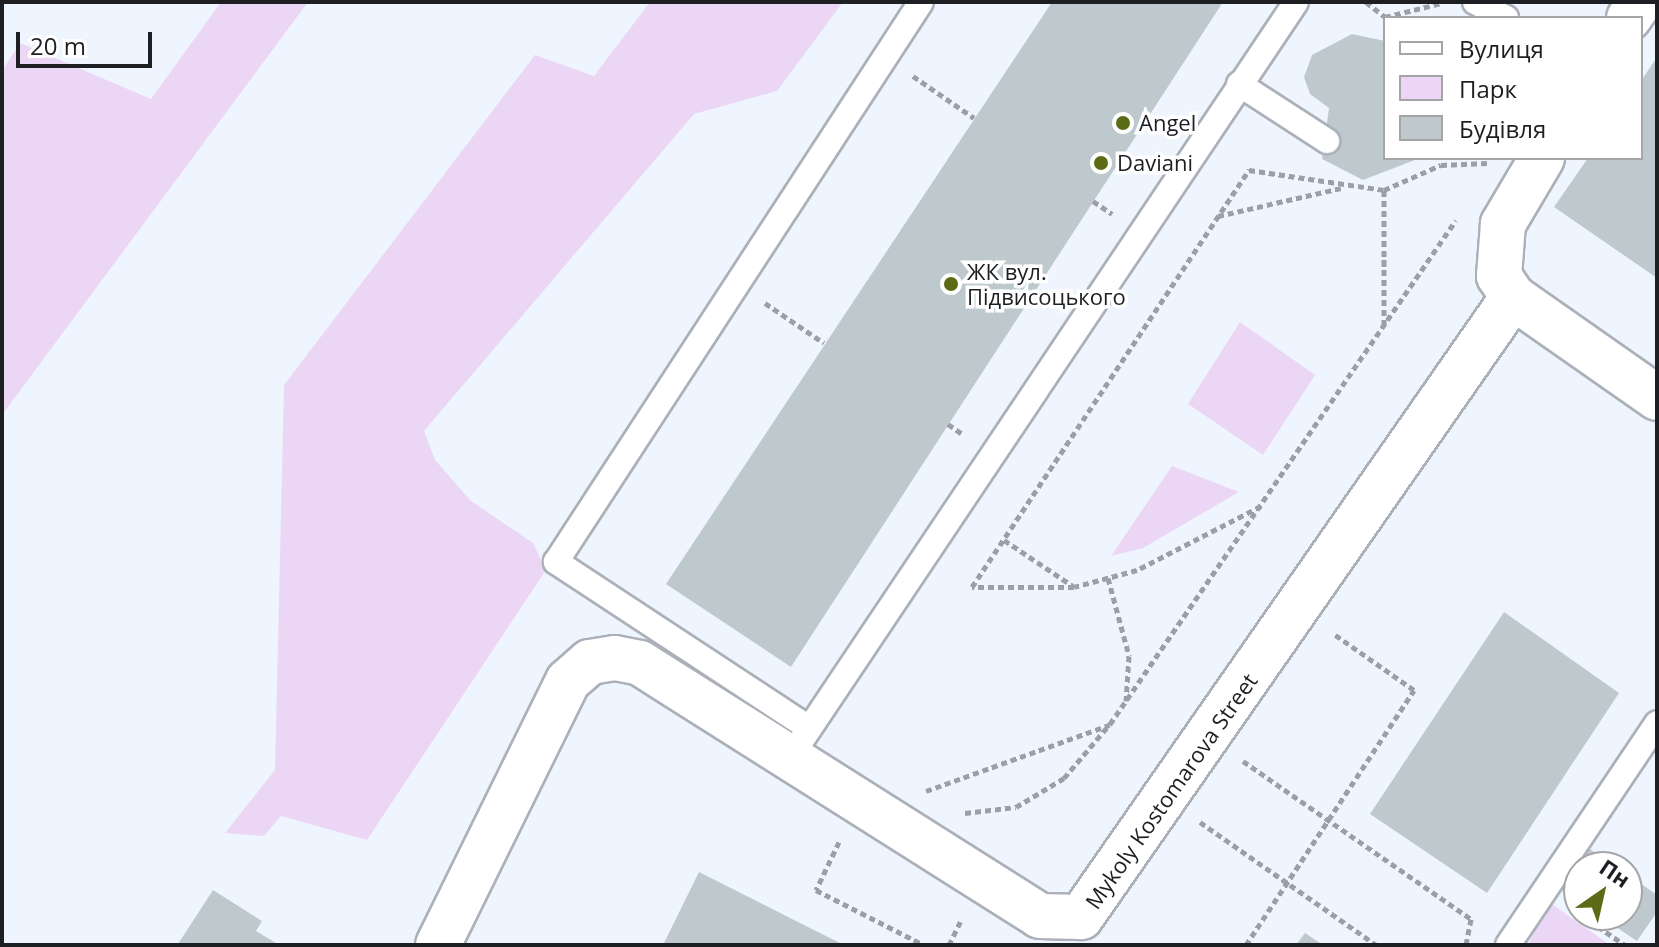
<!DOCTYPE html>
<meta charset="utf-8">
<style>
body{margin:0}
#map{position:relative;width:1659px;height:947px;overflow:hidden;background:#eff5fe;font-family:"Open Sans",sans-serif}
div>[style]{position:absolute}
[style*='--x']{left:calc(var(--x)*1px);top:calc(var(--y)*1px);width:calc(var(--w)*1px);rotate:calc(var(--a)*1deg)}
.green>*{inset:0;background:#ebd7f5}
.building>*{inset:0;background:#bec9ce}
.path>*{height:5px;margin-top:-2.5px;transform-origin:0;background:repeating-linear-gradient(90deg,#9b9fa6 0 6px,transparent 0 10px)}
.roads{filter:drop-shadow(2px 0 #abb0b9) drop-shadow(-2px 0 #abb0b9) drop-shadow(0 2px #abb0b9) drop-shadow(0 -2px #abb0b9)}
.service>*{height:24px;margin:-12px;padding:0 12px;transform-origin:12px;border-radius:12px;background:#fff}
.minor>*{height:44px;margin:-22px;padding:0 22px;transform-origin:22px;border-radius:22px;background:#fff}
.dots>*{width:22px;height:22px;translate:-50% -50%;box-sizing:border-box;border:4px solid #fff;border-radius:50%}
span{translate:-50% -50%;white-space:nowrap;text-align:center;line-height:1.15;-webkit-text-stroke:7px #fff;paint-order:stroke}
.poi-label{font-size:22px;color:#1d1f23}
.left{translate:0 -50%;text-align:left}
.street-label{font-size:22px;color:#1d1f23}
.frame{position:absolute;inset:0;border:4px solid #1d1f23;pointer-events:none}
.legend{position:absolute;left:1383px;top:16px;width:260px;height:144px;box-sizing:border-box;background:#fff;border:2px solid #a5a5a7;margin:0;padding:10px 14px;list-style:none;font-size:24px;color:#1d1f23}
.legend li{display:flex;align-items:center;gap:16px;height:40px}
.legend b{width:40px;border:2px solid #a5a5a7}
.north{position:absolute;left:1563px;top:851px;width:80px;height:80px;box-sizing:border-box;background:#fff;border:2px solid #a5a5a7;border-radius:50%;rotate:34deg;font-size:22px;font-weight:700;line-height:32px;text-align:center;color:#1d1f23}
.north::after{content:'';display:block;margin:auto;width:28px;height:36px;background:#5b6b16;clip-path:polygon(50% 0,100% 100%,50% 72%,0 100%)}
.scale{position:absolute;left:16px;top:32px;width:136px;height:36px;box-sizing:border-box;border:4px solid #1d1f23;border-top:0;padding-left:10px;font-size:24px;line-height:28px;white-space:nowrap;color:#1d1f23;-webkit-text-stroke:6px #fff;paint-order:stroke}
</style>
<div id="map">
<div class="green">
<i style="clip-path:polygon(221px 2px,308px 2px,2px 415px,2px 71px,20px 43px,151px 99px)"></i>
<i style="clip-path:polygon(650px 2px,843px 2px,777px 91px,694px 114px,424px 431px,435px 460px,471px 501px,533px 543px,546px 570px,367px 840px,281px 816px,264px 836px,225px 833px,275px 770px,284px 385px,535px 55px,594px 76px)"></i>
<i style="clip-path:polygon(1240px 322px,1315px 375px,1263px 455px,1188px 404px)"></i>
<i style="clip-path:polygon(1172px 466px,1239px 492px,1143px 548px,1111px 556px)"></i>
<i style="clip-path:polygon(1549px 902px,1610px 945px,1528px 945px)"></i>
</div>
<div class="building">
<i style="clip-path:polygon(1052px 2px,1223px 2px,791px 667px,666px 584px)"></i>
<i style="clip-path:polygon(1352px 34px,1385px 41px,1385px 158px,1420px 158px,1363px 180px,1322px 159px,1329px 108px,1310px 94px,1304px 77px,1312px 55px)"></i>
<i style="clip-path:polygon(1657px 57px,1657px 278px,1554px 207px,1588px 158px,1641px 158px,1641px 81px)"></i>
<i style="clip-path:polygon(1504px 612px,1619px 693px,1487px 893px,1370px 814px)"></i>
<i style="clip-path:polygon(1587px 847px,1616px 867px,1579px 867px,1579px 902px,1559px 888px)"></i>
<i style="clip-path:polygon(699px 872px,796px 921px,844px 945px,663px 945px)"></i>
<i style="clip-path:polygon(1627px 874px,1657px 895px,1657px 912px,1637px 941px,1598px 915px,1627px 915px)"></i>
<i style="clip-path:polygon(213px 890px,262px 921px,256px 931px,279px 945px,178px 944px)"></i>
<i style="clip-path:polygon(1305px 933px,1323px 945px,1296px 945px)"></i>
</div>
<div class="path">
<i style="--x:1366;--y:2;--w:24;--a:38"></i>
<i style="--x:1385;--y:17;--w:59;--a:-13.8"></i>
<i style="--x:913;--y:76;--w:74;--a:34.5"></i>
<i style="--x:1384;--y:190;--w:135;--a:90"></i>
<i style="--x:1093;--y:201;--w:23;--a:34"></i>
<i style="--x:1218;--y:216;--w:126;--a:-12.8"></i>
<i style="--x:765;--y:303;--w:71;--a:34.1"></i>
<i style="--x:948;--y:424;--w:19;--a:35"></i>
<i style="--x:1261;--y:506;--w:140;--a:152.7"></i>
<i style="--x:1137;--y:570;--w:65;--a:164.9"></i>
<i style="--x:1074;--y:587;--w:102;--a:180"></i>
<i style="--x:972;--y:587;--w:501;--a:-56.41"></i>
<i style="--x:1249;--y:170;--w:136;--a:8.4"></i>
<i style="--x:1384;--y:190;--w:62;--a:-23.7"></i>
<i style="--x:1441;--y:165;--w:46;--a:-2.5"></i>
<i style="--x:1004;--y:540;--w:83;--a:33.7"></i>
<i style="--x:1108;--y:578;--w:81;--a:74.9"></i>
<i style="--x:1129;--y:656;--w:45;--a:93.8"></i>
<i style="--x:1243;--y:761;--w:277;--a:34.7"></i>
<i style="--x:1471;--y:919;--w:26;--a:101"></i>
<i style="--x:926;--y:791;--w:195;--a:-19.8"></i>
<i style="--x:965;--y:813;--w:51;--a:-6.7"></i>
<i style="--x:1016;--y:807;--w:56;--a:-31.1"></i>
<i style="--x:1064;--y:778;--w:71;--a:-49.6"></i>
<i style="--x:1110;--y:724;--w:611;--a:-55.53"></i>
<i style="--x:1200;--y:822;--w:215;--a:34.9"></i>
<i style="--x:839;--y:842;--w:53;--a:115.6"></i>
<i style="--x:816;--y:890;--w:121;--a:27"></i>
<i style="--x:1581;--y:915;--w:53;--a:34.3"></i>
<i style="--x:949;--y:945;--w:28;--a:-64"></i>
<i style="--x:1246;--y:945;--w:305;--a:-56.6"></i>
<i style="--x:1414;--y:690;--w:98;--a:-145"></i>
</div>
<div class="roads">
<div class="service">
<i style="--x:1475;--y:2;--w:35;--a:27"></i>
<i style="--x:1239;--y:84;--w:105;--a:32.9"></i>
<i style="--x:809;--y:728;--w:303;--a:-146.7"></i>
<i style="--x:556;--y:562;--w:668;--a:-56.9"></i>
<i style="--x:801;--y:741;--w:889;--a:-56.18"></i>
<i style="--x:1508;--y:945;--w:267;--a:-56.1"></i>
</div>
<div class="minor">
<i style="--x:1629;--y:18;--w:19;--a:-55"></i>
<i style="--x:1542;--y:158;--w:77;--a:120.6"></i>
<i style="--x:1503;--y:224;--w:52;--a:94.4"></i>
<i style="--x:1499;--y:276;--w:25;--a:56"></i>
<i style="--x:1513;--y:297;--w:176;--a:35"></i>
<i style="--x:438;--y:945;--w:294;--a:-63.8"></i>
<i style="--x:568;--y:681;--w:29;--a:-41"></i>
<i style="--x:590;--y:662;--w:25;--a:-9"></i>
<i style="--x:615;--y:658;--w:25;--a:11"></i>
<i style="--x:640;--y:663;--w:473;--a:32.3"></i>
<i style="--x:1040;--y:916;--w:41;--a:1.4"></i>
<i style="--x:1081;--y:917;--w:756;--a:-55.13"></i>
</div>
</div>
<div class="dots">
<i style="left:1123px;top:123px;background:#5b6b16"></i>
<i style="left:1101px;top:163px;background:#5b6b16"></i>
<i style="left:951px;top:284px;background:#5b6b16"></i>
</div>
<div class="poi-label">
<span class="left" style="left:1139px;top:123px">Angel</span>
<span class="left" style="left:1117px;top:163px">Daviani</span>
<span class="left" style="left:967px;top:284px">ЖК вул.<br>Підвисоцького</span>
</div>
<div class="street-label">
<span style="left:1171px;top:791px;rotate:-55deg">Mykoly Kostomarova Street</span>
</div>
<div class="frame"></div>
<ul class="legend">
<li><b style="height:10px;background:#fff"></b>Вулиця</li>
<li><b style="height:22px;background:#ebd7f5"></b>Парк</li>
<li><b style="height:22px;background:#bec9ce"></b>Будівля</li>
</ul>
<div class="north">Пн</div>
<div class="scale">20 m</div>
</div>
